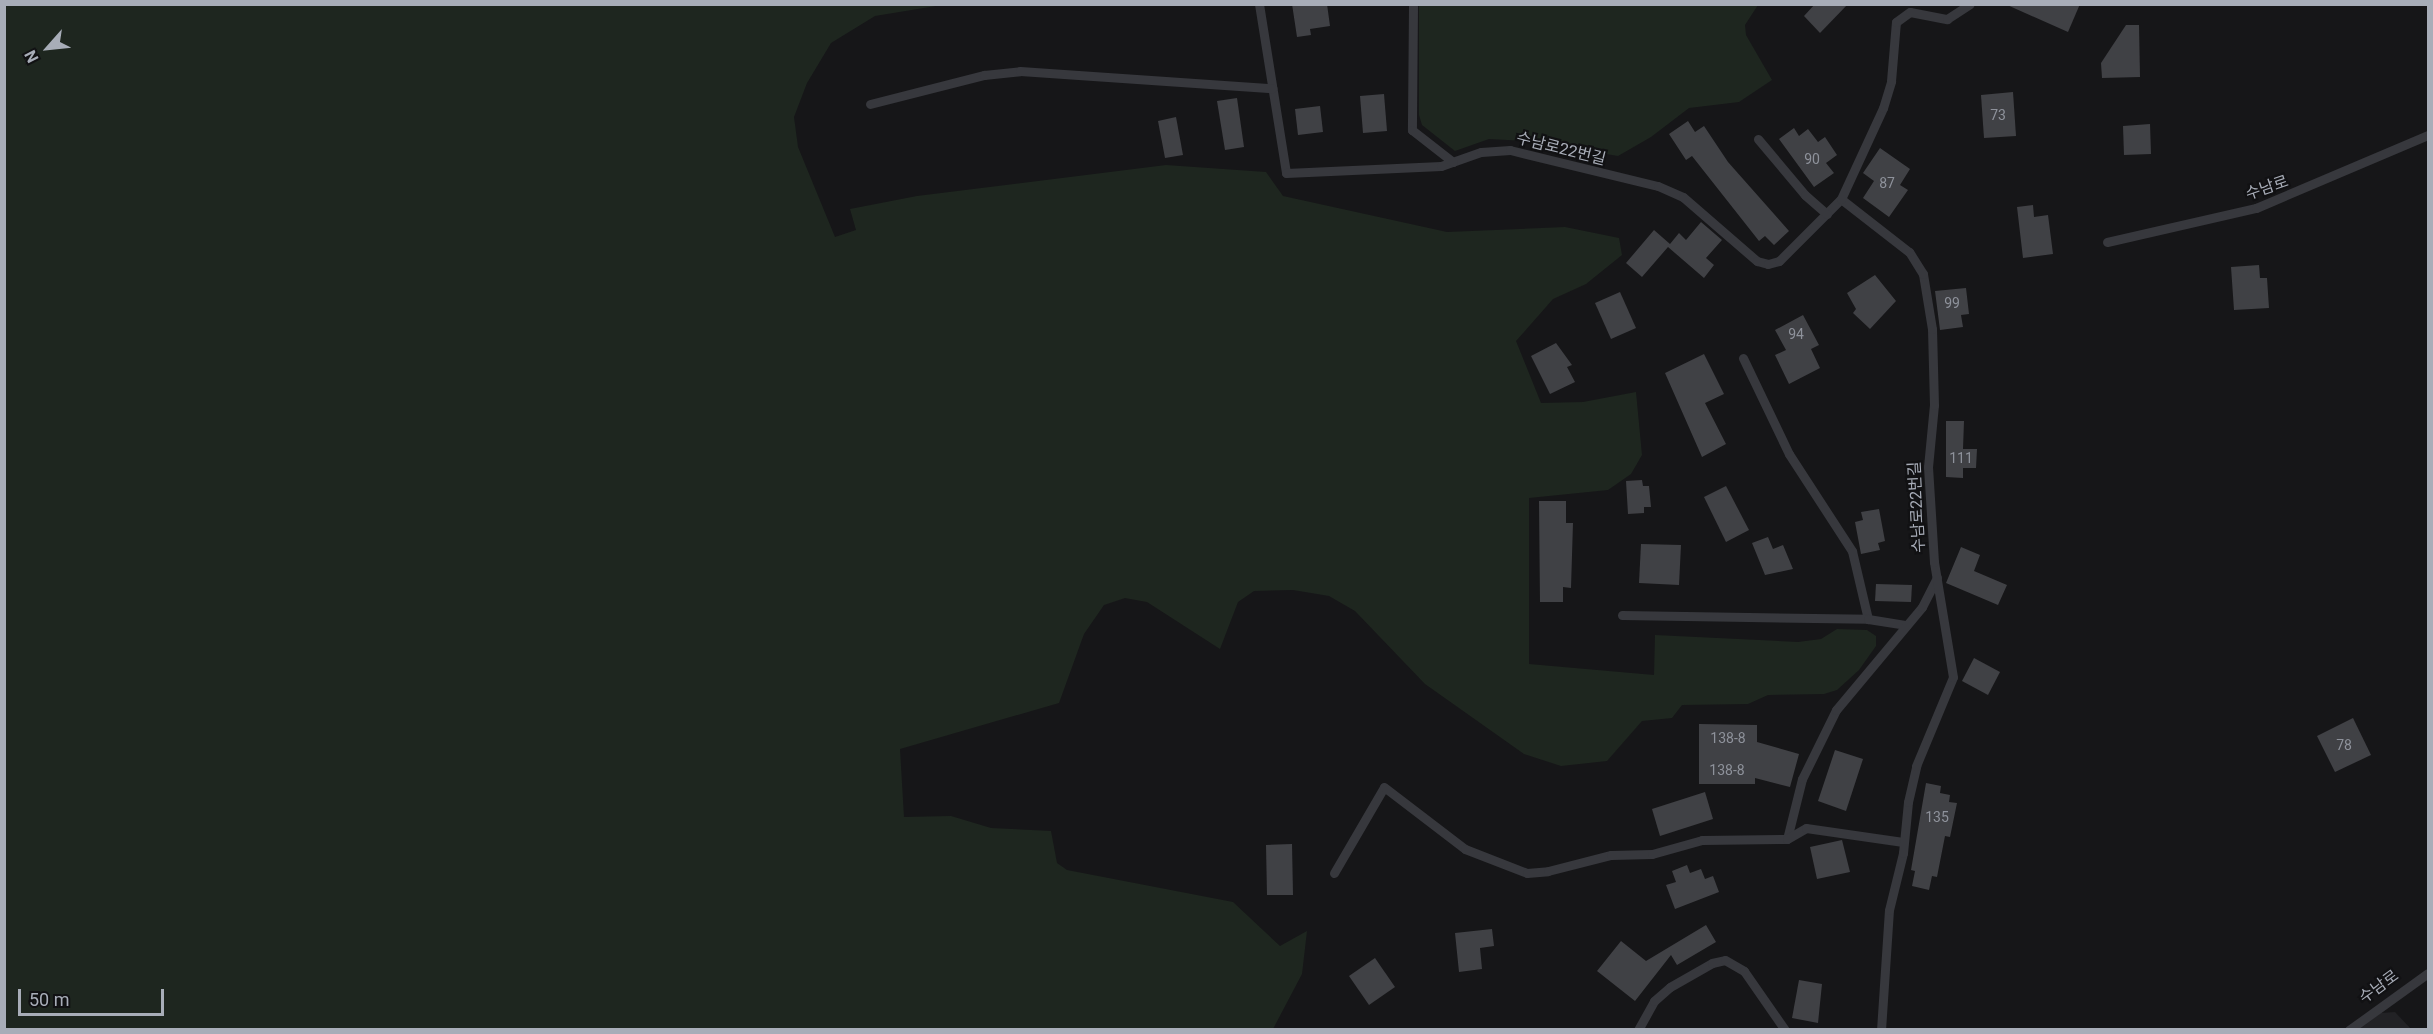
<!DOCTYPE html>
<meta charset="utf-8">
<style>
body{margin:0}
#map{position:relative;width:2433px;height:1034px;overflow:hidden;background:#161618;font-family:Roboto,"Noto Sans KR",sans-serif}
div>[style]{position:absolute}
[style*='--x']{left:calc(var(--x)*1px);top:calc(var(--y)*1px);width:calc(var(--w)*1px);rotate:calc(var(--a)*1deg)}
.built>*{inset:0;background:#222225}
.green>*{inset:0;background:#1e261f}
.building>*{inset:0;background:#404145}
.service>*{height:9px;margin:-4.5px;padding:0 4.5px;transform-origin:4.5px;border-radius:4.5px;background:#37383d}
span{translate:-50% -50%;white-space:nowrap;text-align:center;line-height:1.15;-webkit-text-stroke:4.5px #111113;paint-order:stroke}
.number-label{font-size:14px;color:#8e929b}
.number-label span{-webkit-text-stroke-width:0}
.street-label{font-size:16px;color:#a8adb8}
.frame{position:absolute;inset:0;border:6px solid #a8adb8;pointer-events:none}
.north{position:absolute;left:18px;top:18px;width:60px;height:60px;-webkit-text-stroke:4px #111113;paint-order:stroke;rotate:243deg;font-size:16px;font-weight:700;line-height:24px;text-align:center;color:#a8adb8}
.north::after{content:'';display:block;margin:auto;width:21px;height:27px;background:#a8adb8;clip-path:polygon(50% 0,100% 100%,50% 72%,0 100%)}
.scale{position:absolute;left:18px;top:989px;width:146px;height:27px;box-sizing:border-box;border:3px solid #a8adb8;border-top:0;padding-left:8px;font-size:18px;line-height:21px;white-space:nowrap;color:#a8adb8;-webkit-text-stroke:4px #111113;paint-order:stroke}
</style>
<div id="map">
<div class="built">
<i style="clip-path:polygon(2395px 1012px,2412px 1030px,2358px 1030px,2381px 1013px)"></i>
</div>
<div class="green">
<i style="clip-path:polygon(5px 4px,942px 5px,875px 16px,831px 43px,807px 83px,794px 117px,798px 147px,835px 237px,856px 230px,850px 209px,917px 196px,1166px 165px,1266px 172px,1283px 196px,1447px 232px,1565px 227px,1619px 238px,1622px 255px,1586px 284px,1553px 299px,1516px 341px,1541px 403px,1583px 402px,1636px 392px,1642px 455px,1631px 474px,1608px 490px,1529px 498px,1529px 664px,1654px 675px,1655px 635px,1798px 642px,1821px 639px,1837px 629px,1867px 630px,1876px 636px,1876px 646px,1859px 670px,1837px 690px,1824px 694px,1768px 695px,1748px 704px,1682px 705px,1672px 718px,1642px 721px,1607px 761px,1561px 766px,1524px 754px,1425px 684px,1355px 611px,1329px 596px,1293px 590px,1254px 591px,1238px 602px,1220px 649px,1147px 602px,1125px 598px,1104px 605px,1084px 634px,1059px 703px,900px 749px,904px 817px,951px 816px,991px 828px,1051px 831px,1057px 863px,1067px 870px,1233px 902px,1280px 946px,1307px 931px,1302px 974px,1273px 1029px,5px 1029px)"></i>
<i style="clip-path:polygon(1419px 5px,1758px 5px,1745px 25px,1746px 35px,1772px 80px,1739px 102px,1689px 108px,1651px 137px,1618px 156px,1528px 141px,1489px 139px,1455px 151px,1422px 125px,1419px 115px)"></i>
</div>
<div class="building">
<i style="clip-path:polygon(1292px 4px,1327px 4px,1330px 26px,1310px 29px,1311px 35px,1297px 37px)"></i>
<i style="clip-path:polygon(1815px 4px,1848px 4px,1820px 33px,1804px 16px)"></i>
<i style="clip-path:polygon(2005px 4px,2080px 4px,2068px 32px)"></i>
<i style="clip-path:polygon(2126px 25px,2139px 25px,2140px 77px,2102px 78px,2101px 63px)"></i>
<i style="clip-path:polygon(2013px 92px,2016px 136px,1984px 138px,1981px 95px)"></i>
<i style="clip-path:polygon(1384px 94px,1387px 131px,1363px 133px,1360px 96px)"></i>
<i style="clip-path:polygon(1237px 98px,1244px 147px,1225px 150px,1217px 101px)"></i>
<i style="clip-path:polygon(1320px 106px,1323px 132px,1298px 135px,1295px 109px)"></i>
<i style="clip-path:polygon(1176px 117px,1183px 155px,1165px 158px,1158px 121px)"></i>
<i style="clip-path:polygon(1688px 121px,1695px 132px,1704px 126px,1728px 162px,1789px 231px,1774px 245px,1765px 236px,1759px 241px,1692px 156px,1686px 160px,1669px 134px)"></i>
<i style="clip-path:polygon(2150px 124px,2151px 154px,2124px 155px,2123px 126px)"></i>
<i style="clip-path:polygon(1794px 128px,1799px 136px,1808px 129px,1818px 142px,1825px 137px,1837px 155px,1826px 163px,1834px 173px,1814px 187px,1779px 139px)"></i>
<i style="clip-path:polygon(1880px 148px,1910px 169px,1900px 185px,1908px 190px,1889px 217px,1863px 198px,1874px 181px,1863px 173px)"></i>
<i style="clip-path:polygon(2033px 205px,2034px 217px,2048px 215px,2053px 254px,2023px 258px,2017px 207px)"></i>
<i style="clip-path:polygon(1701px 222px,1722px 240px,1706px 258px,1714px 265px,1704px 278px,1668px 247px,1642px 277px,1626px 263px,1654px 230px,1670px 244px,1679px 233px,1686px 240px)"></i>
<i style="clip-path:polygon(2259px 265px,2260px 278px,2267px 278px,2269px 308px,2234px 310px,2231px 267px)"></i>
<i style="clip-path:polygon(1875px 275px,1896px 301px,1870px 329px,1853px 313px,1856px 309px,1847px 293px)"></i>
<i style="clip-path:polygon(1966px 288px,1969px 314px,1961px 315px,1963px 327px,1940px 330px,1935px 291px)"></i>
<i style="clip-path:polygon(1620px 292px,1636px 328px,1611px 339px,1595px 303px)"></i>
<i style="clip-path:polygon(1803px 315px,1819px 345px,1811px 349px,1820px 368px,1789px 384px,1775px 355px,1786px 350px,1775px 330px)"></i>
<i style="clip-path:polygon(1556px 343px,1572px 365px,1567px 367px,1575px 382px,1550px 394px,1531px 356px)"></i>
<i style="clip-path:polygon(1704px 354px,1724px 394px,1705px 403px,1726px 444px,1702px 457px,1665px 373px)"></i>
<i style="clip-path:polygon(1946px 421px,1964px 421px,1963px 449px,1977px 449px,1976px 468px,1963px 468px,1963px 478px,1946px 477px)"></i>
<i style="clip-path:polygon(1642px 480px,1643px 486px,1649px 486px,1651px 507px,1644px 507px,1644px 513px,1628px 514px,1626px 481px)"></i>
<i style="clip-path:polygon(1726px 486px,1749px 530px,1726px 542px,1704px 497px)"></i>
<i style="clip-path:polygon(1539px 501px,1566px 501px,1566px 523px,1573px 523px,1571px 588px,1563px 587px,1563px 602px,1540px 602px)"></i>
<i style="clip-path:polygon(1879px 509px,1885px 541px,1878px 543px,1880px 550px,1861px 554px,1855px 522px,1863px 520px,1861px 512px)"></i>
<i style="clip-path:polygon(1768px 537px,1773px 549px,1783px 545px,1793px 569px,1765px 575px,1752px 543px)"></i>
<i style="clip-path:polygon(1641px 544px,1681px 545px,1679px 585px,1639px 583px)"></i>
<i style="clip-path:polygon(1961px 547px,1980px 555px,1974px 571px,2007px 585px,1998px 605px,1946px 583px)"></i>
<i style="clip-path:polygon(1876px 584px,1912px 585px,1911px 602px,1875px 601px)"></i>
<i style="clip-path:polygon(1974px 658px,2000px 672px,1988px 695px,1962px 681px)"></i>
<i style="clip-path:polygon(2353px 718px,2371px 755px,2335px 772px,2317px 736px)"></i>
<i style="clip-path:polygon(1699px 724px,1757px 725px,1757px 742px,1799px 754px,1790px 787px,1755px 778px,1755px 784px,1699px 784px)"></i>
<i style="clip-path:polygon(1835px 750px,1863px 759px,1846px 811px,1818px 801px)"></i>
<i style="clip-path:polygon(1926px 783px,1941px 786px,1940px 793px,1950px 795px,1949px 802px,1957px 803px,1950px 837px,1945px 836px,1937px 877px,1932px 876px,1929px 890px,1912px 886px,1915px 871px,1911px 870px)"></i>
<i style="clip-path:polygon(1705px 792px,1713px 819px,1660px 836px,1652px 809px)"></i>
<i style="clip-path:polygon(1842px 840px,1850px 872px,1817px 879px,1810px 847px)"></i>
<i style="clip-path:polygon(1292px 844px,1293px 895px,1267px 895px,1266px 845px)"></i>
<i style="clip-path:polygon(1687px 865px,1690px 873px,1701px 869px,1705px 879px,1713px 876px,1719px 892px,1675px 909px,1666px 885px,1676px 882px,1672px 871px)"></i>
<i style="clip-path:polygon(1706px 925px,1716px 942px,1677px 965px,1671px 955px,1635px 1001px,1597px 971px,1621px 941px,1646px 961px)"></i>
<i style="clip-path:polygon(1492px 929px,1494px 946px,1480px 948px,1482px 969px,1459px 972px,1455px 933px)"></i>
<i style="clip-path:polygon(1375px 958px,1395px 987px,1369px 1005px,1349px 976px)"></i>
<i style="clip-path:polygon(1799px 980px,1822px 984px,1818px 1023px,1792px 1018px)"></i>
</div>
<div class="service">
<i style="--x:1259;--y:4;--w:171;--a:80.9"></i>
<i style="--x:1286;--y:173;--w:155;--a:-2.6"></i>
<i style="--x:1441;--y:166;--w:42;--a:-19.3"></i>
<i style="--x:1481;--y:152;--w:29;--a:-4"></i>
<i style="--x:1510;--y:150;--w:152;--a:13.7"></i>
<i style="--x:1658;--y:186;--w:27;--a:24"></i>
<i style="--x:1683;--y:197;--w:98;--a:40.9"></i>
<i style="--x:1757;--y:261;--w:11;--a:15"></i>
<i style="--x:1768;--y:264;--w:11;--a:-15"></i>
<i style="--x:1779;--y:261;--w:88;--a:-45"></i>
<i style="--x:1413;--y:6;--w:124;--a:90.5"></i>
<i style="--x:1412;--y:130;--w:52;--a:38"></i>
<i style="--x:870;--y:104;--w:118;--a:-14.3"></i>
<i style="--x:984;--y:75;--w:36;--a:-6"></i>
<i style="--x:1020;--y:71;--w:253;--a:3.9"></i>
<i style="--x:1758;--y:139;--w:73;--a:50"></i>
<i style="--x:1805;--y:195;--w:29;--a:41"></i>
<i style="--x:2107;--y:242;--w:153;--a:-12.9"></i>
<i style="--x:2256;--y:208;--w:187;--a:-23"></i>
<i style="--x:1743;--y:358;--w:106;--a:64.4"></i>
<i style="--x:1789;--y:454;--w:116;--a:57"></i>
<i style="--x:1852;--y:551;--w:70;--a:76.8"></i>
<i style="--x:1622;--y:615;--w:246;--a:0.9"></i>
<i style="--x:1868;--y:619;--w:39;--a:9"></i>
<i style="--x:1787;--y:839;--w:62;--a:-76"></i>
<i style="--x:1802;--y:779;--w:77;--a:-63.8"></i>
<i style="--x:1836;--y:710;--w:134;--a:-50.1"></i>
<i style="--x:1922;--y:607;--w:33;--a:-63"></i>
<i style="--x:1334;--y:873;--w:99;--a:-59.8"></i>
<i style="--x:1384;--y:787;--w:102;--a:37.4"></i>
<i style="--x:1465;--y:849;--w:66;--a:21.2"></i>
<i style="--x:1527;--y:873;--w:21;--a:-5"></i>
<i style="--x:1548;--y:871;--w:65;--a:-14.3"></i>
<i style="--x:1611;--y:855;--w:41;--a:-1.4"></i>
<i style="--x:1652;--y:854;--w:52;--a:-15.6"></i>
<i style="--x:1702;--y:840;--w:85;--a:-0.7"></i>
<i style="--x:1787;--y:839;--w:22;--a:-30"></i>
<i style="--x:1806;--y:828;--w:98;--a:8.2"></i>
<i style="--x:1638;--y:1030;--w:33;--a:-61"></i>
<i style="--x:1654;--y:1001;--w:21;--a:-41"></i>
<i style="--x:1670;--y:987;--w:48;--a:-29.7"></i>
<i style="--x:1712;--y:963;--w:13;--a:-13"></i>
<i style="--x:1725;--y:960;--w:22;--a:30"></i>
<i style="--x:1744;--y:971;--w:72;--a:55.2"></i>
<i style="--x:1881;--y:1030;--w:120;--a:-86.2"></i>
<i style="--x:1889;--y:910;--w:59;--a:-76.2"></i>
<i style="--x:1903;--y:853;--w:51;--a:-84.4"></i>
<i style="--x:1908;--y:802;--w:37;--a:-77"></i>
<i style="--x:1916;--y:766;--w:96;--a:-67.4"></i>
<i style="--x:1953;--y:677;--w:117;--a:-99.4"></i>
<i style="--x:1934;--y:562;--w:95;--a:-93.6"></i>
<i style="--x:1928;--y:467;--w:62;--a:-84.5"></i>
<i style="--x:1934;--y:405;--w:76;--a:-91.5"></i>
<i style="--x:1932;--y:329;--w:56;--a:-99.3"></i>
<i style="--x:1923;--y:274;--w:26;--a:-122"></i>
<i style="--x:1909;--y:252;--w:86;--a:-142.1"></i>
<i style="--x:1841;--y:199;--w:100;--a:-65.2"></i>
<i style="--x:1883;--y:108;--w:28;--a:-73"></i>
<i style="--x:1891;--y:81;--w:59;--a:-85.2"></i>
<i style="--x:1896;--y:22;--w:17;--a:-36"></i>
<i style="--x:1910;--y:12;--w:38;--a:11"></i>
<i style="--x:1947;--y:19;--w:27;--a:-33"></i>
<i style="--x:2349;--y:1030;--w:97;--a:-35.8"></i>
</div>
<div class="number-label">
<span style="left:1998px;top:115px">73</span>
<span style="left:1812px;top:159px">90</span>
<span style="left:1887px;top:183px">87</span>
<span style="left:1952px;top:303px">99</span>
<span style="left:1796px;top:334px">94</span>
<span style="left:1961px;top:458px">111</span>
<span style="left:1728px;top:738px">138-8</span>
<span style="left:2344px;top:745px">78</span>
<span style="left:1727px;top:770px">138-8</span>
<span style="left:1937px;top:817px">135</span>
</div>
<div class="street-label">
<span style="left:1561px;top:149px;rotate:14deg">수남로22번길</span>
<span style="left:2267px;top:188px;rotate:-19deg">수남로</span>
<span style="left:1917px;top:507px;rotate:-93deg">수남로22번길</span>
<span style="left:2379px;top:987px;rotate:-36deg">수남로</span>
</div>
<div class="frame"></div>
<div class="north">N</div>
<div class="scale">50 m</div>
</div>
